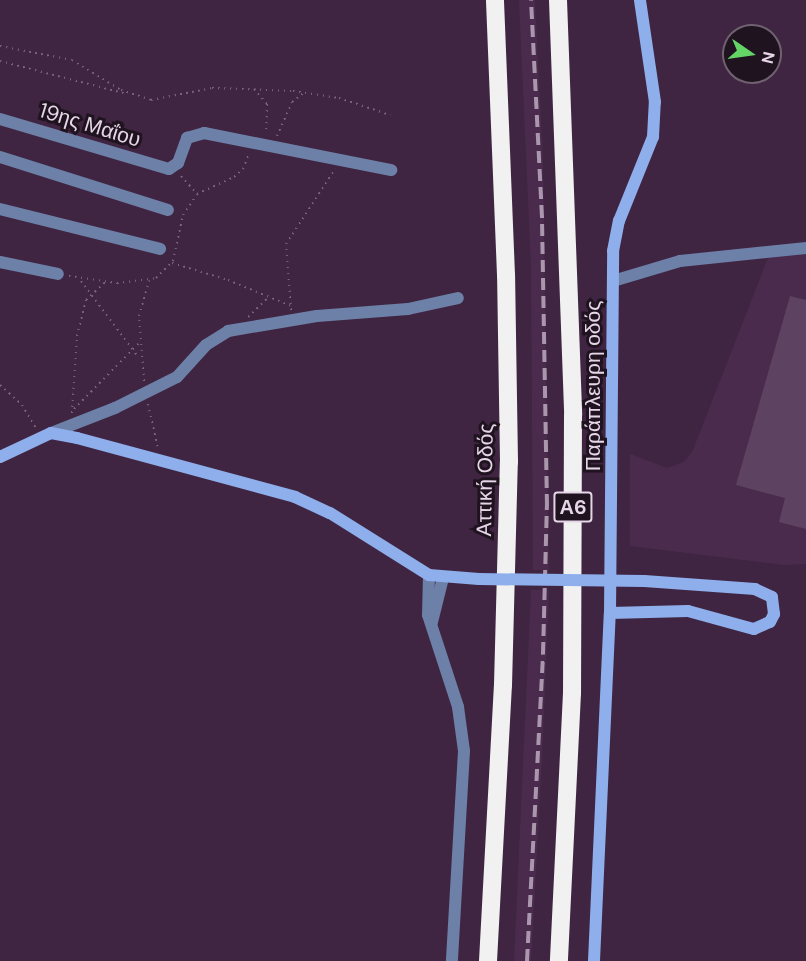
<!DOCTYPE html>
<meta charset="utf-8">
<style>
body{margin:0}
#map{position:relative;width:806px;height:961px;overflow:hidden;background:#3f2541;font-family:"DM Sans",sans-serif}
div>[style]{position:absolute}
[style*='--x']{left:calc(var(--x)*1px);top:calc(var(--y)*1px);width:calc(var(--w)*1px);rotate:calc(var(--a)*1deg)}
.built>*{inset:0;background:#4a2b4d}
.building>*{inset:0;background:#5e4261}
.path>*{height:2px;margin-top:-1px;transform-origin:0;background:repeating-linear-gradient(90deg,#79627b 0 1.5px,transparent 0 6px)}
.street>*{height:12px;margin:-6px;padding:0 6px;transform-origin:6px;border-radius:6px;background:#6d80a8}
.secondary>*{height:12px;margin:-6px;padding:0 6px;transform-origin:6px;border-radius:6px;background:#8eaeec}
.highway>*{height:18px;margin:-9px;padding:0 9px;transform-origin:9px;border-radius:9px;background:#f1f1f1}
.rail>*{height:4px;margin-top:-2px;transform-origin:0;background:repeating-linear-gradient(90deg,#ab97ad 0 12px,transparent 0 18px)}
.secondary-bridge>*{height:12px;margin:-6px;padding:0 6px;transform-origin:6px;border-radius:6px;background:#8eaeec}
span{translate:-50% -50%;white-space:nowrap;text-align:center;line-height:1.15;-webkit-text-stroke:6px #1f1320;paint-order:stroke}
.shield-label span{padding:2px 4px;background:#1f1320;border:2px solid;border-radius:4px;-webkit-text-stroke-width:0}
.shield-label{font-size:20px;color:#e6d5e7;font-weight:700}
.street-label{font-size:21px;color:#e6d5e7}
.north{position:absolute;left:722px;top:24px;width:60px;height:60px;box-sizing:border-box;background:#1f1320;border:2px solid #6f6170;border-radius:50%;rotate:103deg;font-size:16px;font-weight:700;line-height:24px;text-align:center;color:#e6d5e7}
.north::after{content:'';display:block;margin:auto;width:21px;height:27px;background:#65d467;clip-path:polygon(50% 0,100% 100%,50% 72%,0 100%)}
</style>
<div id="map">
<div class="built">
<i style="clip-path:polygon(519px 0,535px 0,543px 162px,549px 570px,533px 570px,531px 267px)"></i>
<i style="clip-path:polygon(806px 253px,806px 564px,784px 565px,630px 546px,630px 454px,667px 468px,684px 462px,693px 450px,768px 258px)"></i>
<i style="clip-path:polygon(531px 590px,549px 590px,542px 758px,531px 961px,514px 961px)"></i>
</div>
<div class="building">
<i style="clip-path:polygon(790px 296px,806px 300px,806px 529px,779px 522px,785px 498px,736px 485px)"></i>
</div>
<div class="path">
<i style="--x:0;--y:46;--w:73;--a:11"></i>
<i style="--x:72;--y:60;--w:57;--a:31.5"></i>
<i style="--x:121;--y:90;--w:32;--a:18"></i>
<i style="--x:151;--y:100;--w:62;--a:-11.1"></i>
<i style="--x:212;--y:88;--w:81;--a:2.1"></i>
<i style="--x:293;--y:91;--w:47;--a:8.7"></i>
<i style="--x:339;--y:98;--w:54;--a:18.4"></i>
<i style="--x:0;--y:61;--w:131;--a:14.6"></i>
<i style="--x:254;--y:89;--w:20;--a:49"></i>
<i style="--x:267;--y:104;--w:28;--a:92"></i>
<i style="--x:277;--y:136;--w:37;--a:-66"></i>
<i style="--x:292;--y:102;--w:16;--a:-38"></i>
<i style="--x:181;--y:176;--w:24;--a:48"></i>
<i style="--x:172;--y:263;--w:59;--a:16.9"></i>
<i style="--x:228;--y:280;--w:68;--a:22.4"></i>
<i style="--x:69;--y:276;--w:49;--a:8.3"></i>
<i style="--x:117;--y:283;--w:39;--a:-7"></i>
<i style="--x:156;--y:278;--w:24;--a:-45"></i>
<i style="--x:173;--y:261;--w:47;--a:-77.7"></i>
<i style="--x:183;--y:215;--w:25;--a:-56"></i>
<i style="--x:197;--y:194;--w:41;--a:-24.7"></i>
<i style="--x:234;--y:177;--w:12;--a:-42"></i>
<i style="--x:243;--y:169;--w:17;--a:-69"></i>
<i style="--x:81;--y:281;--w:96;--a:53"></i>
<i style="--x:291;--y:310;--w:66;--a:-94.3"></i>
<i style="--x:286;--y:244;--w:90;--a:-56.8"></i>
<i style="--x:248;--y:317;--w:30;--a:-44"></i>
<i style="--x:144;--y:381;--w:65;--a:-94.4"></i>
<i style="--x:139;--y:316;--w:37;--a:-74"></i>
<i style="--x:0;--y:385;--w:30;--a:42"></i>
<i style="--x:22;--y:405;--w:26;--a:59"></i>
<i style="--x:148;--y:404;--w:45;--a:77.2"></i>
<i style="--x:74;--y:409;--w:93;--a:-45.4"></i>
<i style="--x:72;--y:413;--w:77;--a:-86.3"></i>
<i style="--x:77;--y:336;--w:37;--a:-76"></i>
<i style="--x:86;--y:300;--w:26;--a:-43"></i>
</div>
<div class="street">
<i style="--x:0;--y:119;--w:176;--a:16.5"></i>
<i style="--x:169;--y:169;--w:11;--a:-34"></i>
<i style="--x:178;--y:163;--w:27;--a:-70"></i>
<i style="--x:187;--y:138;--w:18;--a:-16"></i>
<i style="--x:204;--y:133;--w:191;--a:11.2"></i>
<i style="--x:0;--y:157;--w:176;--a:17.5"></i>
<i style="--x:0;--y:209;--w:165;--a:14"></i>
<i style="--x:0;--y:262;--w:59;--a:11.7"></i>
<i style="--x:613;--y:281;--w:70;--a:-16.6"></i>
<i style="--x:680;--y:261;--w:127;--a:-5.9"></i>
<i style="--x:51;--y:433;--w:69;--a:-21.3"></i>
<i style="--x:115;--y:408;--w:69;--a:-26.6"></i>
<i style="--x:177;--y:377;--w:43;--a:-47.8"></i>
<i style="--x:206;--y:345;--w:26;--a:-32"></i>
<i style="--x:228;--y:331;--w:90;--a:-9.6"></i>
<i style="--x:317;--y:316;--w:91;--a:-4.4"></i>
<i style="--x:408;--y:309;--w:51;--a:-12.4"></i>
<i style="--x:429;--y:575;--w:40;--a:91.4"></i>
<i style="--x:428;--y:615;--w:97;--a:71.9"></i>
<i style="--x:458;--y:707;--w:44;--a:82.2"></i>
<i style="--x:464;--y:751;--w:210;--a:93.3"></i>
<i style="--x:432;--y:622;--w:45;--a:-76"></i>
</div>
<div class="secondary">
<i style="--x:0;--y:457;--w:56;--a:-25.2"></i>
<i style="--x:51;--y:433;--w:26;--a:11"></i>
<i style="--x:77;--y:438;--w:226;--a:15.1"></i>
<i style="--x:295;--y:497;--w:38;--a:25"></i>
<i style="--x:330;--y:513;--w:117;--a:32.1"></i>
<i style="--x:429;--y:575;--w:50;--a:4.6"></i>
<i style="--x:610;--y:613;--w:78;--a:-1.5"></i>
<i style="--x:688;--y:611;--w:68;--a:15.3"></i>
<i style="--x:754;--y:629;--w:17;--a:-24"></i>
<i style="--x:770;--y:622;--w:9;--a:-63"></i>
<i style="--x:774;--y:614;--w:17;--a:-97"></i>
<i style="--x:772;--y:597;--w:19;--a:-155"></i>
<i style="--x:755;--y:589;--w:111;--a:-175.9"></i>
<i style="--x:594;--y:961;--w:348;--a:-87.4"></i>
<i style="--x:610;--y:613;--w:362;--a:-89.5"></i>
<i style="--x:613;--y:251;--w:31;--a:-79"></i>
<i style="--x:619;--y:221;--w:91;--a:-68"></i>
<i style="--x:653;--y:137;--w:35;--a:-87"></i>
<i style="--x:655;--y:102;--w:103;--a:-98.4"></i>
</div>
<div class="highway">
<i style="--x:558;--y:0;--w:415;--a:87.9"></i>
<i style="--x:573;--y:415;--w:278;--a:90.2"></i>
<i style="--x:572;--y:693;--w:268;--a:92.8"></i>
<i style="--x:488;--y:961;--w:276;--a:-86.9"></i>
<i style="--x:503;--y:685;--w:223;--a:-88.5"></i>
<i style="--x:509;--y:462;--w:187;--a:-90.9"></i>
<i style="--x:506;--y:275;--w:275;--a:-92.3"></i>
</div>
<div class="rail">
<i style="--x:527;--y:961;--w:307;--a:-87"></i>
<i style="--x:543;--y:654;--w:148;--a:-88.5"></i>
<i style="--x:547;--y:506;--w:289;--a:-91"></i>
<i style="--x:542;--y:217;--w:217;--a:-92.9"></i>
</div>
<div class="secondary-bridge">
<i style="--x:479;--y:579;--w:165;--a:0.7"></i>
</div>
<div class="shield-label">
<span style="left:573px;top:507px">Α6</span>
</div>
<div class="street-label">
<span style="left:90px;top:125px;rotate:17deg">19ης Μαΐου</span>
<span style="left:593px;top:386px;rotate:-90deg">Παράπλευρη οδός</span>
<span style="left:485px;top:480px;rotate:-89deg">Αττική Οδός</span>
</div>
<div class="north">N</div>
</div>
